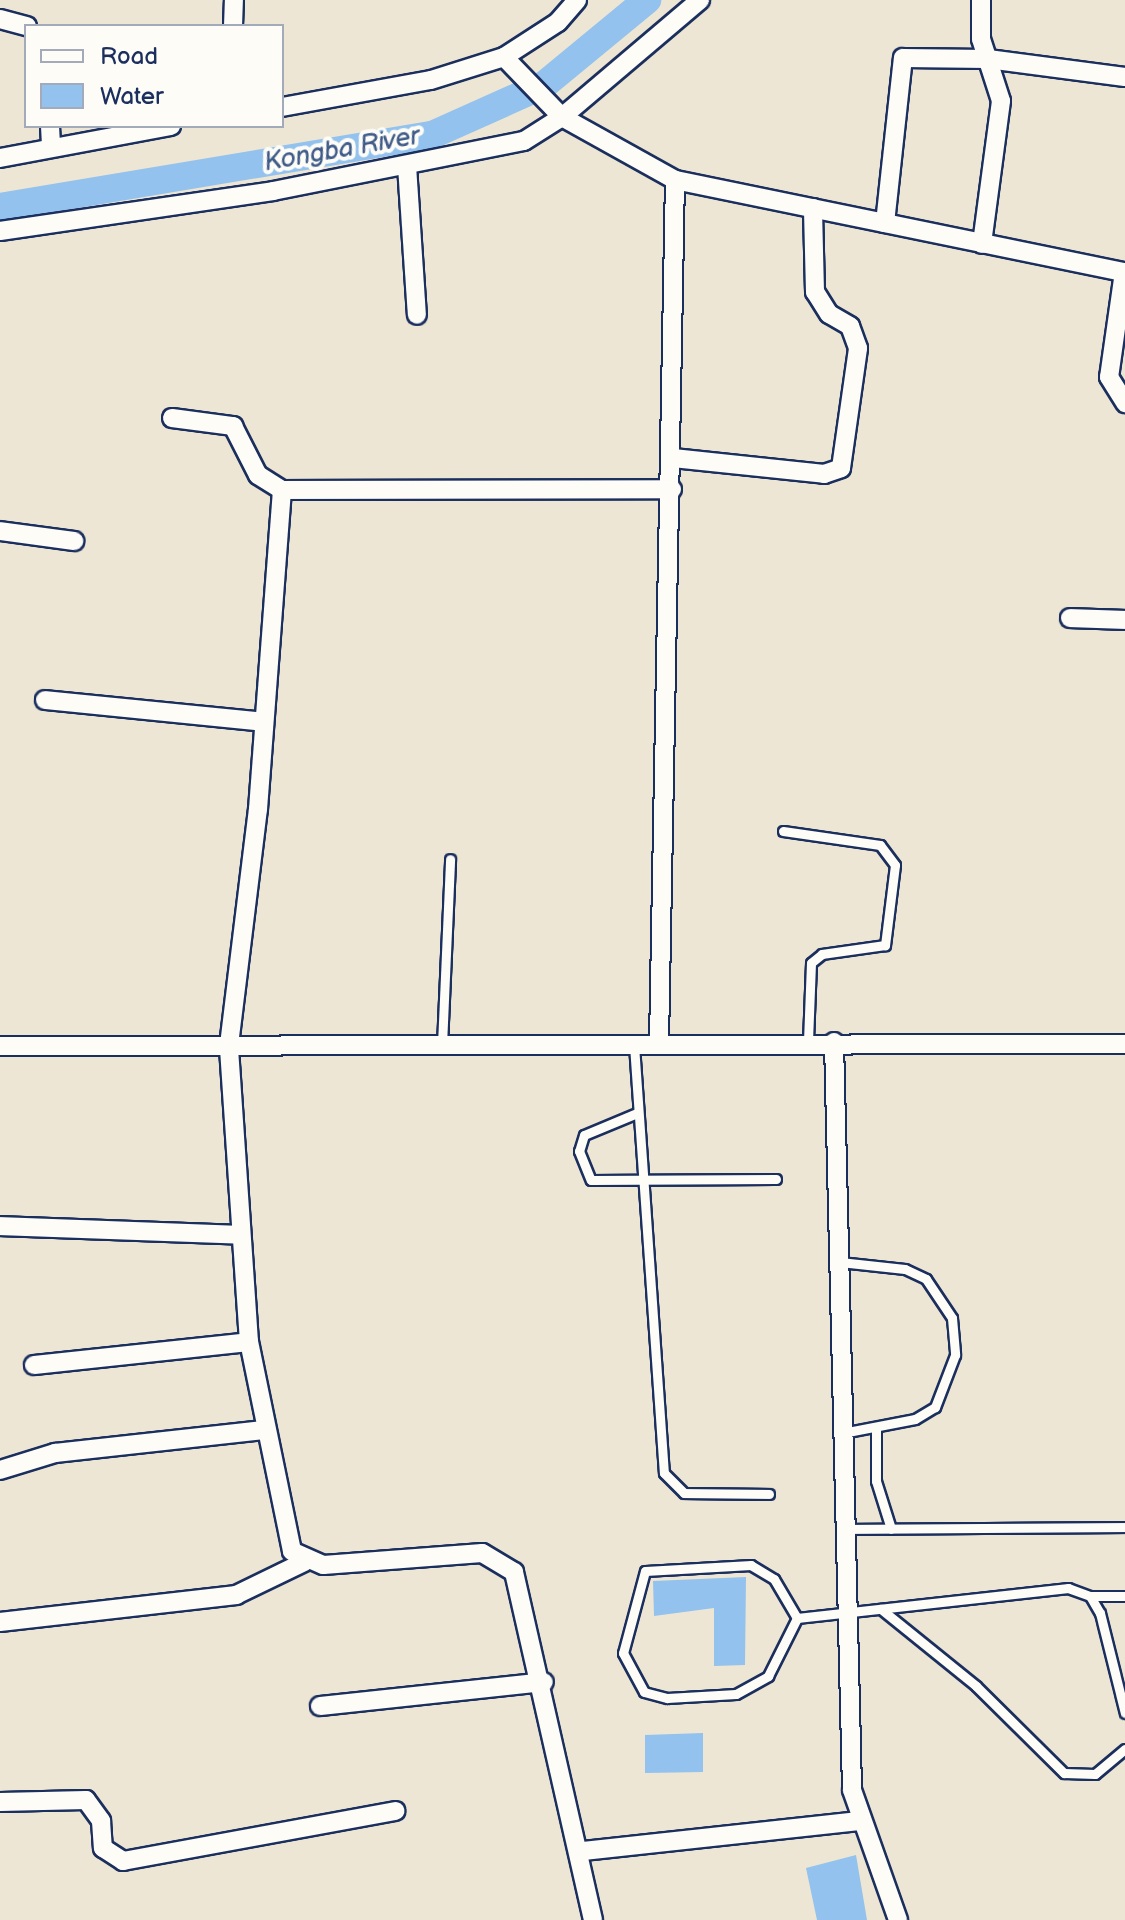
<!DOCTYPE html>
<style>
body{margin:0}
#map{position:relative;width:1125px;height:1920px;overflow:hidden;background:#eee6d4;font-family:"Balsamiq Sans",sans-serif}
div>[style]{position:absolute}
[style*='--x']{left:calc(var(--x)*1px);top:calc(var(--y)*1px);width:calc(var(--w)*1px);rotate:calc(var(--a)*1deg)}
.water>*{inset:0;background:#92c2ed}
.river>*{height:28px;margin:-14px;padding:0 14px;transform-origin:14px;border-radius:14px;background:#92c2ed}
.roads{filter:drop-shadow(2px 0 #1b2f5e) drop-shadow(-2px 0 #1b2f5e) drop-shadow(0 2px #1b2f5e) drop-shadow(0 -2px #1b2f5e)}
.service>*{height:9px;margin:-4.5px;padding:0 4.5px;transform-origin:4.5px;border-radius:4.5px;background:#fdfcf7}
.minor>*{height:18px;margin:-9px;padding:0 9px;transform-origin:9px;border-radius:9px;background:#fdfcf7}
span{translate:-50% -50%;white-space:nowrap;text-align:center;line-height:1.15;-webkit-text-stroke:8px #fdfcf7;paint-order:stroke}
.water-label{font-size:26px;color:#3f5b89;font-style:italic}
.legend{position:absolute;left:24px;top:24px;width:260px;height:104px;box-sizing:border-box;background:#fdfcf7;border:2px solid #a3aaba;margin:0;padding:10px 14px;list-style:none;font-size:24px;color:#1b2f5e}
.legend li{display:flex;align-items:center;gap:16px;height:40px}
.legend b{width:40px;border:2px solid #a3aaba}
</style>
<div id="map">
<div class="water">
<i style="clip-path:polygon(746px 1577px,745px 1665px,714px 1666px,714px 1608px,654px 1616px,653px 1581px)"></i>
<i style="clip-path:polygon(703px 1733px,703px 1772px,645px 1773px,645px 1735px)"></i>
<i style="clip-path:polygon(856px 1855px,867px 1920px,817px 1920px,806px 1868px)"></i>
</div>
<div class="river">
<i style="--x:0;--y:207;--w:438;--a:-9.5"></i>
<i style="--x:432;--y:135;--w:123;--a:-24.1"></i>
<i style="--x:544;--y:85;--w:134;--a:-39.5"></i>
</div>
<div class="roads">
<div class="service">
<i style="--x:783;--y:831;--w:98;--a:8.2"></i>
<i style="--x:880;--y:845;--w:25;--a:53"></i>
<i style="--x:895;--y:865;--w:81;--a:97.1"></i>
<i style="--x:885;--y:945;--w:64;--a:171.9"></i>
<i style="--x:822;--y:954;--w:14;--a:141"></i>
<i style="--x:811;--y:963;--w:79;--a:92.2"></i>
<i style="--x:442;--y:1045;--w:186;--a:-87.5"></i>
<i style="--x:634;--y:1045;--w:429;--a:86"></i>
<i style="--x:664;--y:1473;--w:28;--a:45"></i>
<i style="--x:684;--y:1493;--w:85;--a:0.7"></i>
<i style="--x:637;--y:1113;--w:57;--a:157.5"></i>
<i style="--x:584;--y:1135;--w:17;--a:107"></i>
<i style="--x:579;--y:1151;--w:31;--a:68"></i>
<i style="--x:591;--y:1180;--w:185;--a:-0.3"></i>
<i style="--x:840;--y:1262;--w:65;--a:6.1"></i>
<i style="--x:905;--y:1269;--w:23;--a:25"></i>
<i style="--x:926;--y:1279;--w:47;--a:56.3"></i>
<i style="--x:952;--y:1318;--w:37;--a:85"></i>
<i style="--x:955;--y:1355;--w:56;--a:111"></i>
<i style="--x:935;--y:1407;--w:23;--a:149"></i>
<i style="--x:915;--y:1419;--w:74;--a:169.1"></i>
<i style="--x:876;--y:1430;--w:51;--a:90"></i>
<i style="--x:876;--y:1481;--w:50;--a:72.6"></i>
<i style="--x:843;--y:1529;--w:282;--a:-0.4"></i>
<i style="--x:1090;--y:1596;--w:35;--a:0"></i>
<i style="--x:881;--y:1609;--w:122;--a:39"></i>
<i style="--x:976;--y:1686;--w:124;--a:44.7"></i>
<i style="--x:1064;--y:1773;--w:31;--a:2"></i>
<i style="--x:1095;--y:1774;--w:39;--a:-40"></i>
<i style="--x:797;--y:1618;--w:45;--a:-120.5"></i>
<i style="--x:774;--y:1579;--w:27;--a:-149"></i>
<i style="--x:751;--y:1565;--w:106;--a:176.8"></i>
<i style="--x:645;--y:1571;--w:85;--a:105"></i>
<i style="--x:623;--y:1653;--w:44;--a:61.7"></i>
<i style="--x:644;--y:1692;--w:24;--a:15"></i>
<i style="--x:667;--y:1698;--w:69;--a:-3.3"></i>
<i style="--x:736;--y:1694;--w:37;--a:-29"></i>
<i style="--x:768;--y:1676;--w:65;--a:-63.4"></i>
<i style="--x:797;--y:1618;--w:273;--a:-6.3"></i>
<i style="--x:1068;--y:1588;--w:23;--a:20"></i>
<i style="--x:1090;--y:1596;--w:20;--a:60"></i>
<i style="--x:1100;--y:1613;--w:103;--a:76"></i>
</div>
<div class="minor">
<i style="--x:981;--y:0;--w:39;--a:90"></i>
<i style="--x:981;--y:39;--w:65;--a:72.1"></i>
<i style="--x:1001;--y:101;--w:144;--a:97.6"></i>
<i style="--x:0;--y:19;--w:28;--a:15"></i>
<i style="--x:233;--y:26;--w:26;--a:-88"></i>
<i style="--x:504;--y:57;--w:64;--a:-32.9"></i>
<i style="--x:558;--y:22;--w:29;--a:-49"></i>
<i style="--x:282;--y:107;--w:151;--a:-10.3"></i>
<i style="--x:431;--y:80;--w:77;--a:-17.5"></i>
<i style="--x:504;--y:57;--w:83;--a:46"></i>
<i style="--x:562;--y:117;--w:129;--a:29.1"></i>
<i style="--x:675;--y:180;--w:459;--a:11.6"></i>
<i style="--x:50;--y:126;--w:21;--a:87"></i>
<i style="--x:0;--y:158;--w:174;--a:-10.6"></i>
<i style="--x:407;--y:166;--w:149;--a:86.2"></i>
<i style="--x:885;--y:223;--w:166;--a:-83.8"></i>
<i style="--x:903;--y:58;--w:85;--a:0.7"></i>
<i style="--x:988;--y:59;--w:138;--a:7.5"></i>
<i style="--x:0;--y:231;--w:276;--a:-8.3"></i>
<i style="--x:273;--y:191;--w:256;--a:-11.3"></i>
<i style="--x:524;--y:141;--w:45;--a:-32.3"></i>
<i style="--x:562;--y:117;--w:181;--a:-40.3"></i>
<i style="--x:1124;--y:272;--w:106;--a:98.1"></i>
<i style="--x:1109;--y:377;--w:31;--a:58"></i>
<i style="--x:172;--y:418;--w:62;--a:7.5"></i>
<i style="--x:233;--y:426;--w:55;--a:63"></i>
<i style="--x:258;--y:475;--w:28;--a:32"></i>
<i style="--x:673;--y:458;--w:152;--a:6"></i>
<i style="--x:824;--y:474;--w:18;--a:-19"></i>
<i style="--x:841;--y:468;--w:121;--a:-81.9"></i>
<i style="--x:858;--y:348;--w:23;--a:-110"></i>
<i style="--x:850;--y:326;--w:24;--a:-150"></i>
<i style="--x:829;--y:314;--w:26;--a:-122"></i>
<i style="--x:815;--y:292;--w:84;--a:-91.4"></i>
<i style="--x:0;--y:531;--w:75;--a:7.7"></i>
<i style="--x:1070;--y:618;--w:55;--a:2.1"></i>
<i style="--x:45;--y:700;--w:220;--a:5.7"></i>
<i style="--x:834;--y:1042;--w:748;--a:88.62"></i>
<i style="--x:852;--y:1790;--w:138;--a:70.5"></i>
<i style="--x:659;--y:1043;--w:863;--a:-88.94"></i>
<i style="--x:0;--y:1046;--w:1125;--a:-0.1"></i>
<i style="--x:0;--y:1226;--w:240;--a:2.1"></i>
<i style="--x:34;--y:1365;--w:216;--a:-6.1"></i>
<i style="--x:0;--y:1470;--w:58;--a:-17.2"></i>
<i style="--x:55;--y:1453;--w:210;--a:-6.3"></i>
<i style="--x:0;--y:1622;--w:238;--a:-6.5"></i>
<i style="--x:236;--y:1595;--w:76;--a:-25.9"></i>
<i style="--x:320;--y:1706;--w:225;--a:-6.1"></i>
<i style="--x:0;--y:1802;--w:86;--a:-1.3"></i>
<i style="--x:86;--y:1800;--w:26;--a:54"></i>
<i style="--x:101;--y:1821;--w:27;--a:86"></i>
<i style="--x:103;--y:1848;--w:24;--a:33"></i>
<i style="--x:123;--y:1861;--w:277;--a:-10.4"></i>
<i style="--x:583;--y:1851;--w:278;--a:-6.2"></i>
<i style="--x:593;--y:1920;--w:357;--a:-102.8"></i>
<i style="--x:514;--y:1572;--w:37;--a:-149"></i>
<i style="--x:482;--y:1553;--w:159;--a:175.7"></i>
<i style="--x:323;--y:1565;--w:34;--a:-156"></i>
<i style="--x:292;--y:1551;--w:213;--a:-101.6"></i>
<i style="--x:249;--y:1342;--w:298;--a:-93.9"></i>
<i style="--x:229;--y:1045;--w:238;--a:-83"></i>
<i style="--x:258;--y:809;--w:320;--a:-85.7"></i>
<i style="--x:282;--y:490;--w:390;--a:-0.1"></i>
</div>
</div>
<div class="water-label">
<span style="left:342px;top:150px;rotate:-10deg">Kongba River</span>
</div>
<ul class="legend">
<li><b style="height:10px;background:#fdfcf7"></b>Road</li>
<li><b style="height:22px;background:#92c2ed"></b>Water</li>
</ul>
</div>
